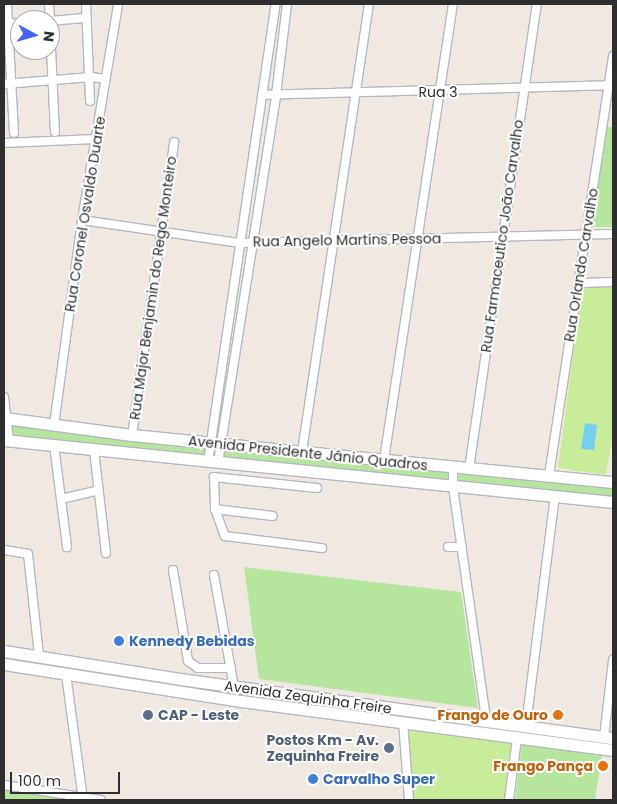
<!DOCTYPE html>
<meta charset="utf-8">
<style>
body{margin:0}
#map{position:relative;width:617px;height:804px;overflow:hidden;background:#efe9e1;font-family:Poppins,sans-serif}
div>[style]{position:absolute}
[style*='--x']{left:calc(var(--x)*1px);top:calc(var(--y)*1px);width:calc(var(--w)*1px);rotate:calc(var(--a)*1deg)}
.green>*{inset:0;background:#b6e59e}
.pitch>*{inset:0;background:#c9ec9a}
.water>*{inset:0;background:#75cff0}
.roads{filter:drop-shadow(1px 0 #b4b7c1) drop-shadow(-1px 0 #b4b7c1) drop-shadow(0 1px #b4b7c1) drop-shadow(0 -1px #b4b7c1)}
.street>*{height:8px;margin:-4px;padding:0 4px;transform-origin:4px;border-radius:4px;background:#fff}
.secondary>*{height:11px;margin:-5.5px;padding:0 5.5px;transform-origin:5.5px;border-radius:5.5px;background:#fff}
.dots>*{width:14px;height:14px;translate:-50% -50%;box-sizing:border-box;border:2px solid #fff;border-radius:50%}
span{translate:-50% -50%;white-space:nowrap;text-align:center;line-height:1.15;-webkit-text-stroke:4px #fff;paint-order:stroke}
.street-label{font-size:14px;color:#2e2e2e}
.shop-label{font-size:14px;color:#366cbe;font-weight:700}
.left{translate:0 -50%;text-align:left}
.service-label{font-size:14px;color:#4e5e75;font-weight:700}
.right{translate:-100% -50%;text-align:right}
.food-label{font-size:14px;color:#c56008;font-weight:700}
.frame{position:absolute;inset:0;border:5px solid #2e2e2e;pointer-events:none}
.north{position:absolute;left:10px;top:10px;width:50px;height:50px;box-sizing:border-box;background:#fff;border:1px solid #ababab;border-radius:50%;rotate:96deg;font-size:14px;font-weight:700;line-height:20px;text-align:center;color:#2e2e2e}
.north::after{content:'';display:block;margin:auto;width:18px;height:22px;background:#4264fb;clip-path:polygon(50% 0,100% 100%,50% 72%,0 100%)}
.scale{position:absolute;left:10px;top:772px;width:110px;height:22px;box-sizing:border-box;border:2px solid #2e2e2e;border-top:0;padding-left:6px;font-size:15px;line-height:18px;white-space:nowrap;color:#2e2e2e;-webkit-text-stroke:4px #fff;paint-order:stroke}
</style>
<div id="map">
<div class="green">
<i style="clip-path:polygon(607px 127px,613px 127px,613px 227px,591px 227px)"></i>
<i style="clip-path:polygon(17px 425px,205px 446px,204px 456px,13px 435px,12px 428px)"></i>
<i style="clip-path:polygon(223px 449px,448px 471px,450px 474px,446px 482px,222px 457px)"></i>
<i style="clip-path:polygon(458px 472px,613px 488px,613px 500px,456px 483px)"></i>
<i style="clip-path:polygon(244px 567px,461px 592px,478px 708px,259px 679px)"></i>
<i style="clip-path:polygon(522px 744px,602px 756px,595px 800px,515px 800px)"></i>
<i style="clip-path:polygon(4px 789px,76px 800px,4px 800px)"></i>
</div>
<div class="pitch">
<i style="clip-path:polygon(582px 286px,613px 287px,613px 434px,606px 475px,558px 468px)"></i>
<i style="clip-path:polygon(407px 730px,512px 743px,505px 800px,414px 800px)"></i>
</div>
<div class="water">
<i style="clip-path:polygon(585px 423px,597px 425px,594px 450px,581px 449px)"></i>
</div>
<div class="roads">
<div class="street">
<i style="--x:7;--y:4;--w:129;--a:86.9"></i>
<i style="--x:49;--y:4;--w:16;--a:86"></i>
<i style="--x:86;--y:4;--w:97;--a:87.6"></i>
<i style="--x:50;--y:21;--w:37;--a:-5"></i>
<i style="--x:5;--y:24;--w:15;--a:-4"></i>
<i style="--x:50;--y:27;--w:105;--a:87.3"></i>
<i style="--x:4;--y:84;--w:88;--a:-4.5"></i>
<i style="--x:92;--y:77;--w:13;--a:9"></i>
<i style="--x:262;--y:95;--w:351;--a:-1.6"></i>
<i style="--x:4;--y:143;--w:91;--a:-2.5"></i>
<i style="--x:82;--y:220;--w:160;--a:8.3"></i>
<i style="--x:240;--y:243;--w:373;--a:-1.4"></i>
<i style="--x:579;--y:283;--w:34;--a:-2"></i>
<i style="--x:4;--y:397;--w:43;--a:83.4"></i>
<i style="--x:54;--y:425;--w:207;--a:-82.2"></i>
<i style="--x:82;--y:220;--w:219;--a:-80.5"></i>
<i style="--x:132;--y:435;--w:296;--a:-81.8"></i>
<i style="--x:54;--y:445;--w:103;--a:82.7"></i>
<i style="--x:94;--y:450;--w:104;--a:83.4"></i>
<i style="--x:302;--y:452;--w:453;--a:-81.5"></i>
<i style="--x:384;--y:460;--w:461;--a:-81.4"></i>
<i style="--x:208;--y:462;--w:463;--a:-81.6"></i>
<i style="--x:218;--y:463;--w:373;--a:-81"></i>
<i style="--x:276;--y:95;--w:92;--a:-83.1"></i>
<i style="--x:453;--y:467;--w:20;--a:90"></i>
<i style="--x:453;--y:487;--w:235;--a:81.9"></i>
<i style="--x:469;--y:469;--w:470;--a:-81.7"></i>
<i style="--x:549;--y:475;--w:424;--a:-81.3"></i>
<i style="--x:317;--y:488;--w:104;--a:-173.9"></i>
<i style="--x:214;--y:477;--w:32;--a:88"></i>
<i style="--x:215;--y:509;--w:29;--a:70"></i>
<i style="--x:225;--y:536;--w:98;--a:7.1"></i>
<i style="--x:61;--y:499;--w:37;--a:-13"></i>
<i style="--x:215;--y:509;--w:58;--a:6.9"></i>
<i style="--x:448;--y:547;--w:14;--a:0"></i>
<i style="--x:4;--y:550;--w:24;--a:9"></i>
<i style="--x:28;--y:554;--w:103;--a:83.8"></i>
<i style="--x:173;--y:570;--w:92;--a:80.6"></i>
<i style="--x:188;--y:661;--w:12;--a:35"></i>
<i style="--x:198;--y:668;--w:33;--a:0"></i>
<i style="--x:214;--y:575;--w:114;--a:79.9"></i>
<i style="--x:66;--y:674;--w:127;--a:82.3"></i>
<i style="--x:403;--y:722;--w:78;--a:85.6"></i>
<i style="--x:526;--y:725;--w:230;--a:-82.8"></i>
<i style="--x:604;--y:737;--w:78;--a:-83.3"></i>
<i style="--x:4;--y:785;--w:98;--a:8.8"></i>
<i style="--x:509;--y:800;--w:63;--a:-82.6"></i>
</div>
<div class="secondary">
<i style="--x:4;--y:418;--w:129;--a:7.6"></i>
<i style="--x:132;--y:435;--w:483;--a:5.6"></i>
<i style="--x:4;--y:440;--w:612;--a:5.81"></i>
<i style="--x:4;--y:651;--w:178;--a:9"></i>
<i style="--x:180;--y:679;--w:437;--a:7.8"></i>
<i style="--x:4;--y:664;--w:240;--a:8.9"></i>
<i style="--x:241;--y:701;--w:375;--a:7.5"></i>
</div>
</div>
<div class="dots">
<i style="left:119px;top:641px;background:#3f7fe0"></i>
<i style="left:148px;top:715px;background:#5c6f8a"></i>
<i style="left:558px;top:715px;background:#e8710a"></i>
<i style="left:389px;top:748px;background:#5c6f8a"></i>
<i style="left:603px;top:766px;background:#e8710a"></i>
<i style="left:313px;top:779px;background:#3f7fe0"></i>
</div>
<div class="street-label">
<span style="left:438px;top:92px">Rua 3</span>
<span style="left:85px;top:214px;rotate:-81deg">Rua Coronel Osvaldo Duarte</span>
<span style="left:502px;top:236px;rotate:-82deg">Rua Farmaceutico João Carvalho</span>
<span style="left:347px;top:240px;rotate:-1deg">Rua Angelo Martins Pessoa</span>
<span style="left:581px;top:265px;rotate:-81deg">Rua Orlando Carvalho</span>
<span style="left:153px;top:288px;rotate:-82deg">Rua Major Benjamin do Rego Monteiro</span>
<span style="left:308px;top:453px;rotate:6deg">Avenida Presidente Jânio Quadros</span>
<span style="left:308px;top:697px;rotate:8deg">Avenida Zequinha Freire</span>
</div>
<div class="shop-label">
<span class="left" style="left:129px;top:641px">Kennedy Bebidas</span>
<span class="left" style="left:323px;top:779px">Carvalho Super</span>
</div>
<div class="service-label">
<span class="left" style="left:158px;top:715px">CAP - Leste</span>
<span class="right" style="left:379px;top:748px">Postos Km - Av.<br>Zequinha Freire</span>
</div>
<div class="food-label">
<span class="right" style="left:548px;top:715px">Frango de Ouro</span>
<span class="right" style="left:593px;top:766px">Frango Pança</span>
</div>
<div class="frame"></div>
<div class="north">N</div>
<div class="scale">100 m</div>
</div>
